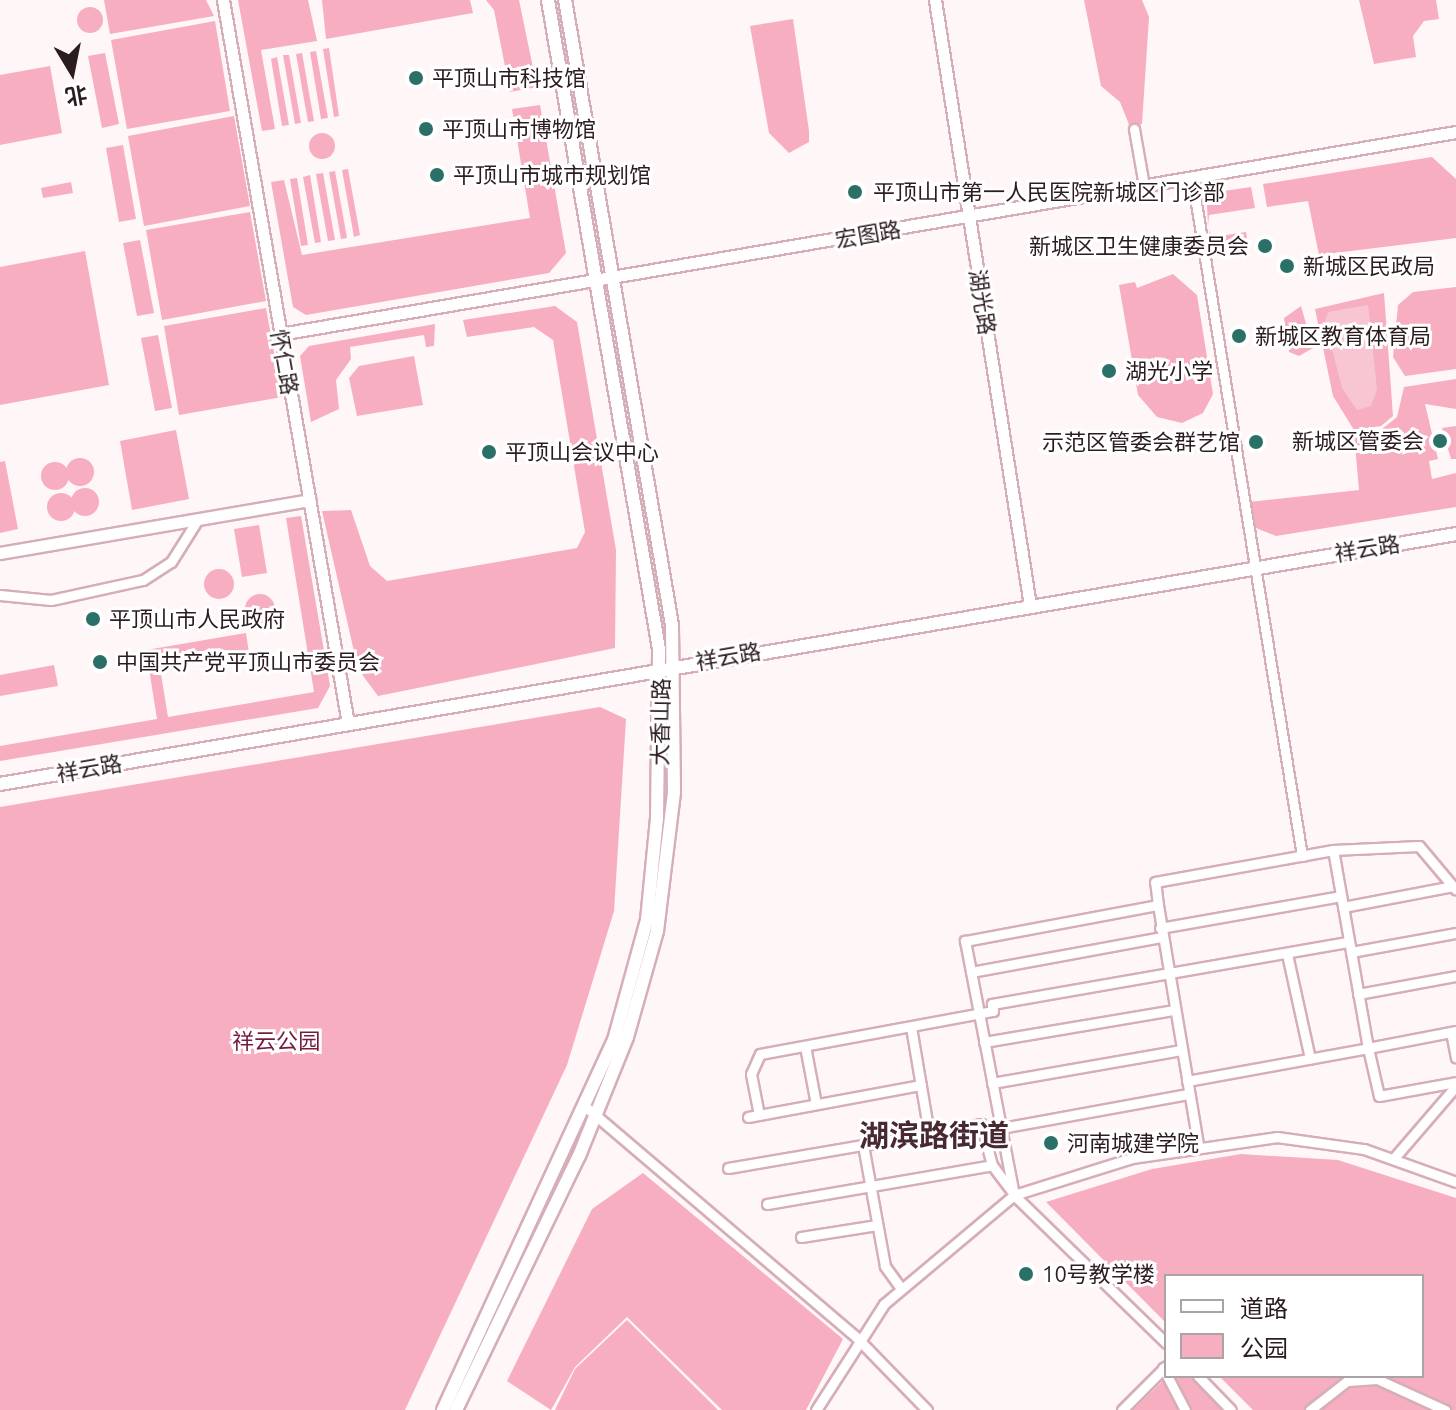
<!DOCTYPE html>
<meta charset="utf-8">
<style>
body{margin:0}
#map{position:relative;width:1456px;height:1410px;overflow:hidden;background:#fff6f8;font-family:Ubuntu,"Noto Sans SC",sans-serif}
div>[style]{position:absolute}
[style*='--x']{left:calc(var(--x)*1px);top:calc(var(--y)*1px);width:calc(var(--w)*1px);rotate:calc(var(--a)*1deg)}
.green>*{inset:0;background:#f7aec1}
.round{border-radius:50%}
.water>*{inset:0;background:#f8c6d2}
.roads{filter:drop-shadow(2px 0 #d6aeb7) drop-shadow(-2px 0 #d6aeb7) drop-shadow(0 2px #d6aeb7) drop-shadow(0 -2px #d6aeb7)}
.minor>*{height:9px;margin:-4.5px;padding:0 4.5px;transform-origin:4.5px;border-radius:4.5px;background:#fff}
.tertiary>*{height:11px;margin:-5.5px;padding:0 5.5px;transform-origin:5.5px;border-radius:5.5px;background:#fff}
.secondary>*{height:12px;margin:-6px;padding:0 6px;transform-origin:6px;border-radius:6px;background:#fff}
.dots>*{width:22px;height:22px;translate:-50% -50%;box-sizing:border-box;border:4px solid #fff;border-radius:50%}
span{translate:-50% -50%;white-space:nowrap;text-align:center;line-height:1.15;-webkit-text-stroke:6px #fff;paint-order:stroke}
.poi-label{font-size:22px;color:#2b1c20}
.left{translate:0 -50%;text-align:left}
.right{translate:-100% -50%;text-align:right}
.street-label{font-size:22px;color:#2b1c20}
.park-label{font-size:22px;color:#751b3d}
.district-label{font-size:30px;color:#482831;font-weight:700}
.legend{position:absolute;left:1164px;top:1274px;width:260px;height:104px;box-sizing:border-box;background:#fff;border:2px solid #aaa4a6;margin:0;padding:10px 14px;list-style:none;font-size:24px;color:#2b1c20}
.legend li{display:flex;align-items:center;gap:16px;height:40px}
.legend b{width:40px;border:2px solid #aaa4a6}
.north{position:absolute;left:32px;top:32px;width:80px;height:80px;-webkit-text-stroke:6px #fff;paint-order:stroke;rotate:170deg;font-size:22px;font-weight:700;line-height:32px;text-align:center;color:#2b1c20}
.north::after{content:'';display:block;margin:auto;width:28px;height:36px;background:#2b1c20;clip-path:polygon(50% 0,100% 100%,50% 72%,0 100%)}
</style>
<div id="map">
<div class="green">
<i style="clip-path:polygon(104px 0,206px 0,214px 16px,110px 34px)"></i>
<i style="clip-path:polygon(238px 0,308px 0,317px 41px,261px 50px,275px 129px,262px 131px)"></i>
<i style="clip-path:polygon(322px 0,470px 0,473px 13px,326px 39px)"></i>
<i style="clip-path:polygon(486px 0,519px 0,537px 87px,510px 92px,494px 10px)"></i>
<i style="clip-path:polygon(1084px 0,1142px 0,1149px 17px,1142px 124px,1130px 127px,1120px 102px,1101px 86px)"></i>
<i style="clip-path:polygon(1359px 0,1436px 0,1439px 19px,1424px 21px,1413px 36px,1416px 57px,1374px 64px)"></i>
<i class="round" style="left:77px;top:7px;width:26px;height:26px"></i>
<i style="clip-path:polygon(793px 19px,809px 131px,809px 142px,789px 153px,769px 133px,750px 26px)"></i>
<i style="clip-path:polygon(215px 21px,230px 111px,127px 129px,111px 40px)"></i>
<i style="clip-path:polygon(329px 48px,339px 116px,334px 117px,323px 49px)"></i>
<i style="clip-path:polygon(316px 51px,328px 118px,321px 119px,310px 52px)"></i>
<i style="clip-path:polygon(105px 53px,119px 124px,102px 128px,88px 56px)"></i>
<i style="clip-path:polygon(302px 53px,314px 121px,308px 122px,296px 54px)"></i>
<i style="clip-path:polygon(283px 55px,289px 55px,301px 123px,295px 124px)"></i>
<i style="clip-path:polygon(277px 57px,289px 125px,282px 126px,271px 59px)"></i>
<i style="clip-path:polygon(50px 66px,62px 133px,0 145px,0 75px)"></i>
<i style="clip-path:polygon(540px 105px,566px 253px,549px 273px,306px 315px,293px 307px,271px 182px,284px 180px,302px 255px,530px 218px,512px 109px)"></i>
<i style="clip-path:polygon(234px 116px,250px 206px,144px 226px,128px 136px)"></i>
<i class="round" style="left:309px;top:133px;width:26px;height:26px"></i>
<i style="clip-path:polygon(123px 145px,136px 219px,119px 222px,106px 148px)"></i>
<i style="clip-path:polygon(1432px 157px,1456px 179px,1456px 238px,1319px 255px,1308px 201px,1267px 207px,1263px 184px)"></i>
<i style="clip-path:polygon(348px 169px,360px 235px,354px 237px,342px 170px)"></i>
<i style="clip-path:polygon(335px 171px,347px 238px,341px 239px,329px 172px)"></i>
<i style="clip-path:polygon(323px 173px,335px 240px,328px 241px,316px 174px)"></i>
<i style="clip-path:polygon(310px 175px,321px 242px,315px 243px,303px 177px)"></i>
<i style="clip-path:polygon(297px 178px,308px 245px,301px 246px,290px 179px)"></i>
<i style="clip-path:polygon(71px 182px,73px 193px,43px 198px,41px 188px)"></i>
<i style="clip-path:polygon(1251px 187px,1255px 208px,1209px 215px,1208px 226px,1207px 205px,1217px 192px)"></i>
<i style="clip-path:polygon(250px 212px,266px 301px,162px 320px,146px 230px)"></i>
<i style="clip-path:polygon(1209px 230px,1213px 237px,1246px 232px,1247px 238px,1211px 244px)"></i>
<i style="clip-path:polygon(140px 240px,154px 313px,137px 316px,123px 243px)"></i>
<i style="clip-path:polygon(85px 251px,109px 385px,0 405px,0 267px)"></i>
<i style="clip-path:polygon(1173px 274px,1197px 295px,1213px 394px,1203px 413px,1182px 423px,1157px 417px,1138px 395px,1119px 285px,1135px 282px,1137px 288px)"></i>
<i style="clip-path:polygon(1456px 287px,1456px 369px,1405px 376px,1393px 357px,1398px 305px,1413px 292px)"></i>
<i style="clip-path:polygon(1384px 293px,1393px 416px,1381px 426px,1354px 430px,1333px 396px,1315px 309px)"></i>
<i style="clip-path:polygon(555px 306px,577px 322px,616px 550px,615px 648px,378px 696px,358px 669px,322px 511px,351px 510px,370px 566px,387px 581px,577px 548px,585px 532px,553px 340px,534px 327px,467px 337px,463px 320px)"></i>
<i style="clip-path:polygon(1301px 306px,1313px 348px,1299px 356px,1289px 352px,1284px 318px)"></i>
<i style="clip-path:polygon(266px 308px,282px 397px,179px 415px,164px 326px)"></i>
<i style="clip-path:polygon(435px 324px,434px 346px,426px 347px,424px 335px,350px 347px,351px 359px,336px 380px,339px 409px,311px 422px,300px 356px,309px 346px)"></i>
<i style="clip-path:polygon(158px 335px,172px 408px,155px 411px,141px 338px)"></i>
<i style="clip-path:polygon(414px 356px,423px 405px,357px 416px,349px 378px,359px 366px)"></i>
<i style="clip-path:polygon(1456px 379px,1456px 409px,1425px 404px,1438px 459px,1429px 461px,1432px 479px,1456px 473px,1456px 507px,1276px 536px,1256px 528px,1249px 502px,1359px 490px,1354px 433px,1382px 429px,1397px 417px,1404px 387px)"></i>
<i style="clip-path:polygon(1456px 426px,1456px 459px,1451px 459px,1442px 428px)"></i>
<i style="clip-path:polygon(176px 430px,189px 499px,132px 510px,120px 441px)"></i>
<i class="round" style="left:66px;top:458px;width:28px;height:28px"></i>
<i style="clip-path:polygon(5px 461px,18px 529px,0 533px,0 462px)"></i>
<i class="round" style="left:41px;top:462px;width:28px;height:28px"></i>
<i class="round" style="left:71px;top:488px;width:28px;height:28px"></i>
<i class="round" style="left:47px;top:493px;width:28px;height:28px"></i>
<i style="clip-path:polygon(301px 516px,330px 686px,318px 708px,0 761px,0 746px,157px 719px,146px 650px,246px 633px,249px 653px,160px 668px,168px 717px,314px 692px,286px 518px)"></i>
<i style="clip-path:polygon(259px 525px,267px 573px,242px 577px,234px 529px)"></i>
<i class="round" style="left:204px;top:569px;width:30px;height:30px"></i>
<i class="round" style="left:245px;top:594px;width:30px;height:30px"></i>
<i style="clip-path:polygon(54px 665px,58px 686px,0 696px,0 675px)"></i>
<i style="clip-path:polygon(600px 707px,626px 719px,614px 911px,567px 1065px,405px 1410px,0 1410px,0 807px)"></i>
<i style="clip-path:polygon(1241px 1154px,1338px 1160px,1456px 1198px,1456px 1410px,1253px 1410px,1219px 1376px,1422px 1376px,1422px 1276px,1166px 1276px,1166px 1323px,1046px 1202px,1152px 1169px)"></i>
<i style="clip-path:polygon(643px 1173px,843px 1339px,806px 1410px,722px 1410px,627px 1317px,575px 1367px,551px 1410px,507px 1381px,592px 1209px)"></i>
<i style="clip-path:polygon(627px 1320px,718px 1410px,555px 1410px,575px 1369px)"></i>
<i style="clip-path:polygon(1168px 1376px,1194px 1376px,1226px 1410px,1133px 1410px)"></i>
</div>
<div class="water">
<i style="clip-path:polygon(1368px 305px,1377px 389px,1371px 406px,1357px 410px,1342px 388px,1325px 321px,1328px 312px)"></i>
</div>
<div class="roads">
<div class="minor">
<i style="--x:1134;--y:129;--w:58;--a:80"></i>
<i style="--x:1192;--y:178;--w:687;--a:80.78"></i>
<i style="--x:0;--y:595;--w:51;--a:5.6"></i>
<i style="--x:51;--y:600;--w:94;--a:-12.3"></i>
<i style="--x:143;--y:580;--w:33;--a:-33"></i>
<i style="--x:171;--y:562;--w:51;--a:-57.9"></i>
<i style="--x:1158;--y:905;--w:23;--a:-97"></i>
<i style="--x:1155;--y:882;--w:181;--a:-10.2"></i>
<i style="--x:1333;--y:850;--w:86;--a:-2.7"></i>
<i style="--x:1419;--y:846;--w:57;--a:49.9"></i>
<i style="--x:1343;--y:907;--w:112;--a:-10.8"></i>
<i style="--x:1160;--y:928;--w:184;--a:-10"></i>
<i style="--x:1351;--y:952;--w:107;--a:-10.3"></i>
<i style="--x:1287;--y:954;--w:107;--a:77.6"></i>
<i style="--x:971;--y:972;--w:193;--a:-10.4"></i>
<i style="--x:1358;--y:994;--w:100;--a:-10.4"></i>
<i style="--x:911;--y:1027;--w:108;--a:80.4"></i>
<i style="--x:1456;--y:1031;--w:90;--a:169.1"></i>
<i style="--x:1368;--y:1048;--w:49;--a:77.1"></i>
<i style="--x:1379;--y:1096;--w:78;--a:-10.3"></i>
<i style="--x:1451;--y:1032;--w:26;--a:79"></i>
<i style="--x:984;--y:1042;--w:193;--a:-9.6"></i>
<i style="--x:805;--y:1046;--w:59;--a:79.3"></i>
<i style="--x:1187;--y:1081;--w:184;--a:-10.3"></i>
<i style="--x:1368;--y:1048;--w:201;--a:-100"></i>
<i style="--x:992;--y:1083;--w:192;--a:-9.9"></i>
<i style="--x:587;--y:1108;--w:353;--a:40.4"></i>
<i style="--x:856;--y:1337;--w:102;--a:45.8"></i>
<i style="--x:759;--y:1115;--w:42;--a:-101"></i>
<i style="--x:751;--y:1074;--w:22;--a:-66"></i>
<i style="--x:760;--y:1054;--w:237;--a:-10.5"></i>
<i style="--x:993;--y:1011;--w:7;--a:-98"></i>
<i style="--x:992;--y:1004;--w:362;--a:-9.9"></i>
<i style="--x:748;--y:1117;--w:176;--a:-10.5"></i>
<i style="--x:1001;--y:1128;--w:191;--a:-10.3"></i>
<i style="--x:1394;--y:1158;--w:95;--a:-49.3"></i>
<i style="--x:728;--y:1168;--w:137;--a:-9.7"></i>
<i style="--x:767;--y:1204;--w:228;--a:-9.8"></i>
<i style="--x:992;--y:1165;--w:34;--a:53"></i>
<i style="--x:801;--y:1237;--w:77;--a:-9"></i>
<i style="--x:900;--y:1287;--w:26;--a:-126"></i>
<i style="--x:885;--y:1266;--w:123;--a:-100.3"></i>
<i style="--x:863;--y:1145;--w:120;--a:-10.1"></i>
<i style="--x:981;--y:1124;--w:42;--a:75"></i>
<i style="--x:1166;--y:1343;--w:212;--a:-135.8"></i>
<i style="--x:1014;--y:1195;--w:259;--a:-100.9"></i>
<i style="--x:965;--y:941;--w:196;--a:-10.6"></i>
<i style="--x:1158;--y:905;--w:242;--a:80.5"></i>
<i style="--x:1163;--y:1368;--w:47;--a:62.4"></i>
<i style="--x:1198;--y:1376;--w:47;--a:45.9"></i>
<i style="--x:816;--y:1410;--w:126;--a:-57.3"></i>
<i style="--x:884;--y:1304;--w:170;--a:-40"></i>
<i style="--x:1014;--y:1195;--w:124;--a:-17.4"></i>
<i style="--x:1132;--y:1158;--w:147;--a:-8.2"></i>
<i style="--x:1277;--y:1137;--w:88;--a:7.9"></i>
<i style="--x:1364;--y:1149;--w:98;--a:19.7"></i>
<i style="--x:1122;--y:1410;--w:62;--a:-45"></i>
<i style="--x:1310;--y:1410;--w:47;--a:-38.1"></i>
<i style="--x:1347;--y:1381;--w:30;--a:-4"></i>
<i style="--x:1377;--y:1379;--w:75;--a:24.5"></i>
</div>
<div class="tertiary">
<i style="--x:223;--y:0;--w:735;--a:80.2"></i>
<i style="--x:935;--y:0;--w:612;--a:81.08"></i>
<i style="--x:280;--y:334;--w:1193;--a:-9.75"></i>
<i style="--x:0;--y:553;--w:314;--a:-9.7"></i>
</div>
<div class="secondary">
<i style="--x:0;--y:784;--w:1477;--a:-9.74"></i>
<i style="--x:443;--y:1410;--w:408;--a:-65.2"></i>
<i style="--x:614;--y:1040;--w:124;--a:-74.6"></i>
<i style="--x:647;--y:920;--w:102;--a:-84.4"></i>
<i style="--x:657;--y:818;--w:169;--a:-89.3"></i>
<i style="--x:659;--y:649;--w:658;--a:-99.71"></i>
<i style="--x:456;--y:1410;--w:282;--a:-64.2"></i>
<i style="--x:579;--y:1156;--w:128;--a:-68"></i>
<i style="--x:627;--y:1037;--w:110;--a:-74.2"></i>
<i style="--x:657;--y:931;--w:140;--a:-83"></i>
<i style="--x:674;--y:792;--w:167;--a:-90.7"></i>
<i style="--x:672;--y:625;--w:634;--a:-99.71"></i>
</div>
</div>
<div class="dots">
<i style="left:416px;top:78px;background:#2a7066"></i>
<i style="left:426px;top:129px;background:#2a7066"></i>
<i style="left:437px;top:175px;background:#2a7066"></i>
<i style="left:855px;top:192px;background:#2a7066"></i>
<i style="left:1265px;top:246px;background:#2a7066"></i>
<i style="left:1287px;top:266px;background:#2a7066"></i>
<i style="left:1239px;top:336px;background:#2a7066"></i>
<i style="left:1109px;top:371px;background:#2a7066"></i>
<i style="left:1440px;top:441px;background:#2a7066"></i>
<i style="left:1256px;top:442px;background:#2a7066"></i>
<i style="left:489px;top:452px;background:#2a7066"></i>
<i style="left:93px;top:619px;background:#2a7066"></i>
<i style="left:100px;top:662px;background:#2a7066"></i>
<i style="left:1051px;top:1143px;background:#2a7066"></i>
<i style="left:1026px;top:1274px;background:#2a7066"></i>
</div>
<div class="poi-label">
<span class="left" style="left:432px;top:78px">平顶山市科技馆</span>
<span class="left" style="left:442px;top:129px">平顶山市博物馆</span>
<span class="left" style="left:453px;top:175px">平顶山市城市规划馆</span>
<span class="left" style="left:873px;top:192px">平顶山市第一人民医院新城区门诊部</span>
<span class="right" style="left:1249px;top:246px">新城区卫生健康委员会</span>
<span class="left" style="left:1303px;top:266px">新城区民政局</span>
<span class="left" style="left:1255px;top:336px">新城区教育体育局</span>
<span class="left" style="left:1125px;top:371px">湖光小学</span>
<span class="right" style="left:1424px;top:441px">新城区管委会</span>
<span class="right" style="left:1240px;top:442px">示范区管委会群艺馆</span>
<span class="left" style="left:505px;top:452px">平顶山会议中心</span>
<span class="left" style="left:109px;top:619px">平顶山市人民政府</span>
<span class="left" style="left:116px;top:662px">中国共产党平顶山市委员会</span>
<span class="left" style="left:1067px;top:1143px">河南城建学院</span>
<span class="left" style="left:1042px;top:1274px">10号教学楼</span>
</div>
<div class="street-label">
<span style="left:868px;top:234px;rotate:-10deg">宏图路</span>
<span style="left:983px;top:302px;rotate:81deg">湖光路</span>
<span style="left:285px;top:362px;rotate:80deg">怀仁路</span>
<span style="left:1367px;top:548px;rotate:-9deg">祥云路</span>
<span style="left:728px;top:656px;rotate:-10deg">祥云路</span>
<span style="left:660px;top:722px;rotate:-89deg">大香山路</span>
<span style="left:89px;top:768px;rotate:-10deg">祥云路</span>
</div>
<div class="park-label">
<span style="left:276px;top:1041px">祥云公园</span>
</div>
<div class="district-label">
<span style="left:934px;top:1135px">湖滨路街道</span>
</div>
<ul class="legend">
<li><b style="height:10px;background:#fff"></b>道路</li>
<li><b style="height:22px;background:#f7aec1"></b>公园</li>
</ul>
<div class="north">北</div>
</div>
